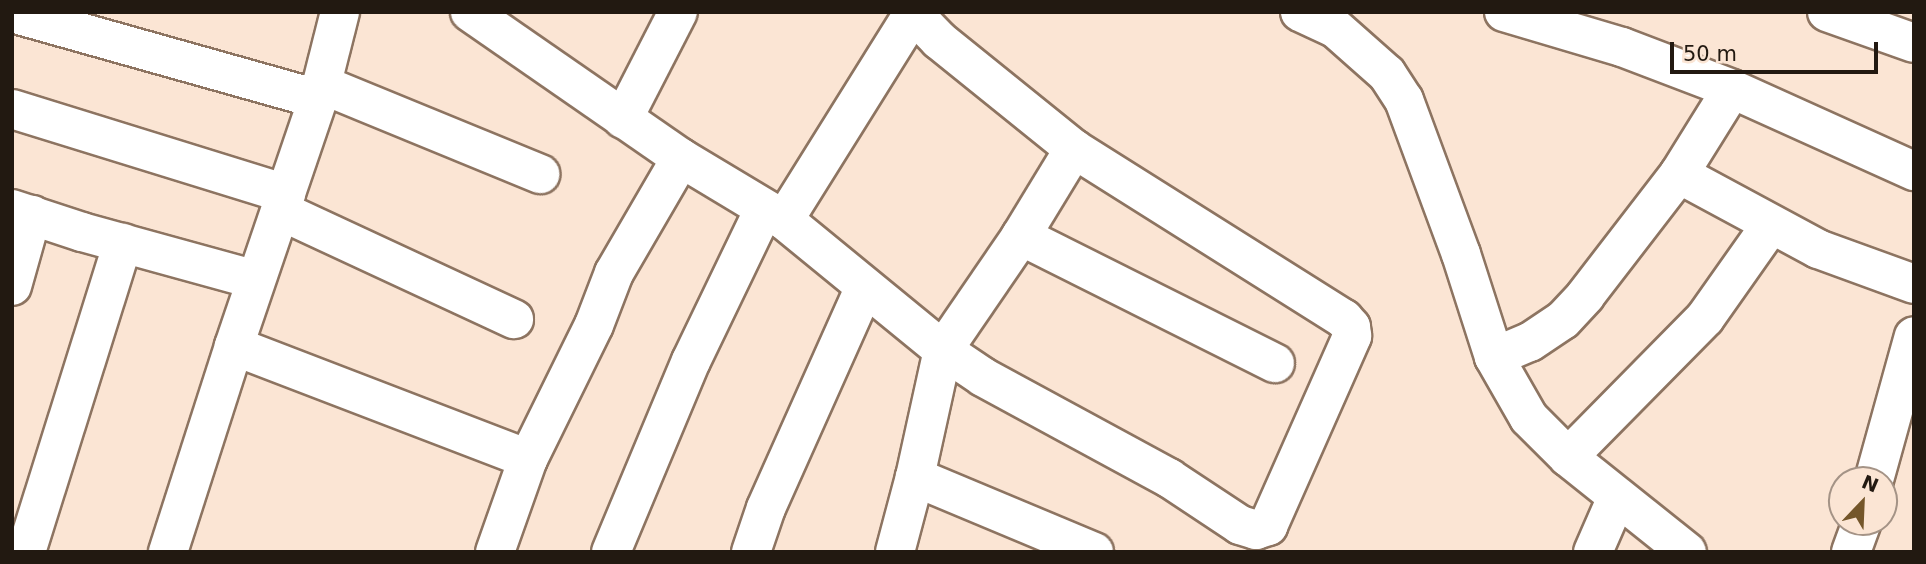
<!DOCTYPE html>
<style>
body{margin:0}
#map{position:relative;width:1926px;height:564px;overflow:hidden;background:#fbe5d4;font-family:"DejaVu Sans",sans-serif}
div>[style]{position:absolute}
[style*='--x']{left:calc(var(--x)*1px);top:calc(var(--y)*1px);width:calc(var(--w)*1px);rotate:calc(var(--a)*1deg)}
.roads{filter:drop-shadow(2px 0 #8d7461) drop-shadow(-2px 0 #8d7461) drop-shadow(0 2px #8d7461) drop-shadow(0 -2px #8d7461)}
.minor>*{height:38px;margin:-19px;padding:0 19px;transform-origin:19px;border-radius:19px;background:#fff}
span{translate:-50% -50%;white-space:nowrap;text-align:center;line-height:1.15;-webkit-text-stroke:7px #fbe5d4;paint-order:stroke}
.frame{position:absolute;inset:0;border:14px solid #221911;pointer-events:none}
.north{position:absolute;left:1828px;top:466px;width:70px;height:70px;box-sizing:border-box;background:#fbe5d4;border:2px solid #a49386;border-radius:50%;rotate:23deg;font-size:19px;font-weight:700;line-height:28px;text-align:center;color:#221911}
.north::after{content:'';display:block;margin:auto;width:24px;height:32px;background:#74562a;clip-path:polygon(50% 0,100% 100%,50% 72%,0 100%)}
.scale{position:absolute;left:1670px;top:42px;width:208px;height:32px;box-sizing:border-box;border:4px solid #221911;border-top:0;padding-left:9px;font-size:21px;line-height:24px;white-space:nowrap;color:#221911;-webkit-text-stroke:5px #fbe5d4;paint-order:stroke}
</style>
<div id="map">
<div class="roads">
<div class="minor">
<i style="--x:470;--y:12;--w:257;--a:34.7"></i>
<i style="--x:681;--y:158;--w:120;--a:31"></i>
<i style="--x:784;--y:220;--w:205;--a:39.3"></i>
<i style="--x:943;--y:350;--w:48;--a:34"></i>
<i style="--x:983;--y:377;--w:212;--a:28.5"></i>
<i style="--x:1169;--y:478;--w:85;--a:33.5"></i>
<i style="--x:1240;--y:525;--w:17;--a:17"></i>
<i style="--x:1256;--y:530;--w:13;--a:-18"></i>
<i style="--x:1268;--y:526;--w:208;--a:-66.1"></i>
<i style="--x:1352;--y:336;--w:9;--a:-96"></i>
<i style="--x:1351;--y:327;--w:11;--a:-131"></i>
<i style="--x:1344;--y:319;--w:319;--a:-147.8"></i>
<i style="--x:1074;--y:149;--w:174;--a:-141.1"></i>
<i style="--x:939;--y:40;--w:37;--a:-134"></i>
<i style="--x:1300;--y:12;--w:38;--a:25"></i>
<i style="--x:1335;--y:28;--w:69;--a:41.5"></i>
<i style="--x:1387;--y:74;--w:31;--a:57"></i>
<i style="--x:1404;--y:100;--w:164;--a:69.7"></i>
<i style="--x:1461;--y:254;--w:108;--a:72.2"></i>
<i style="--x:1494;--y:357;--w:70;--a:60.2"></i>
<i style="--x:1529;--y:418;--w:55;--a:45"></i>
<i style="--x:1568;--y:457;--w:152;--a:38.6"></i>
<i style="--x:1504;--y:12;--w:123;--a:16.5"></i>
<i style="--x:1622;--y:47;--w:118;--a:20.9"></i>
<i style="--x:1732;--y:89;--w:200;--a:24.3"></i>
<i style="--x:1827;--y:12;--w:92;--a:19.6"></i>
<i style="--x:12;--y:13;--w:318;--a:15.7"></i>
<i style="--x:323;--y:85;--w:235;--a:22.3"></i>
<i style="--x:12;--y:109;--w:287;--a:17.2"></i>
<i style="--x:623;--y:119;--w:120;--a:-62.8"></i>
<i style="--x:1679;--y:174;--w:158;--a:28.3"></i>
<i style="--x:1818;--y:249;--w:102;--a:20"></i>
<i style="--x:12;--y:209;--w:74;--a:18.2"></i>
<i style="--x:82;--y:232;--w:180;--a:15.4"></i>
<i style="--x:281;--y:211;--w:257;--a:24.9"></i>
<i style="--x:784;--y:220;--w:245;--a:-58"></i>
<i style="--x:1021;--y:236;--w:284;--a:26.6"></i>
<i style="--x:12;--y:286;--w:74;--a:-74.3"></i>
<i style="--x:234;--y:346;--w:315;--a:21"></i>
<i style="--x:1494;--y:357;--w:39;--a:-23"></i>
<i style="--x:1530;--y:342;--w:40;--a:-34"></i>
<i style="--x:1563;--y:320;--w:33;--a:-47"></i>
<i style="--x:1585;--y:296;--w:154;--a:-52.4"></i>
<i style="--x:1679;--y:174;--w:100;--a:-58.1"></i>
<i style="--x:1568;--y:457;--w:195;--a:-45.4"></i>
<i style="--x:1705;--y:318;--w:113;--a:-54.8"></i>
<i style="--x:915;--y:477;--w:194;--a:22.7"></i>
<i style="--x:1874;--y:480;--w:149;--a:-74.5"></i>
<i style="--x:26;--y:552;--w:324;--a:-72.6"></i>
<i style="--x:168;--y:552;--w:216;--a:-72.2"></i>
<i style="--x:234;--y:346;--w:261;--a:-71.2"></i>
<i style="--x:318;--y:99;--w:90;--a:-75.8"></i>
<i style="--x:495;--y:552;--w:99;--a:-70.5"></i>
<i style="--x:528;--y:459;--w:149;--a:-63.8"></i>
<i style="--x:594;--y:325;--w:56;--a:-69"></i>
<i style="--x:614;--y:273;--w:133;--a:-59.8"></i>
<i style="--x:611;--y:552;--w:207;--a:-67.3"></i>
<i style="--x:691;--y:361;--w:169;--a:-64.3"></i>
<i style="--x:751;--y:552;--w:46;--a:-71.2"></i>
<i style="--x:766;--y:508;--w:242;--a:-65.9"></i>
<i style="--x:895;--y:552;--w:78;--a:-75.1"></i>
<i style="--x:915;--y:477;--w:130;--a:-77.6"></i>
<i style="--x:943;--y:350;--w:138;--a:-55.6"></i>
<i style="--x:1021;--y:236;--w:102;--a:-58.7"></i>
<i style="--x:1593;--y:552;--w:60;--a:-66.4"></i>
<i style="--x:1851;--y:552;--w:32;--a:-70"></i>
</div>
</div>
<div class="frame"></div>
<div class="north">N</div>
<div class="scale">50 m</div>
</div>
